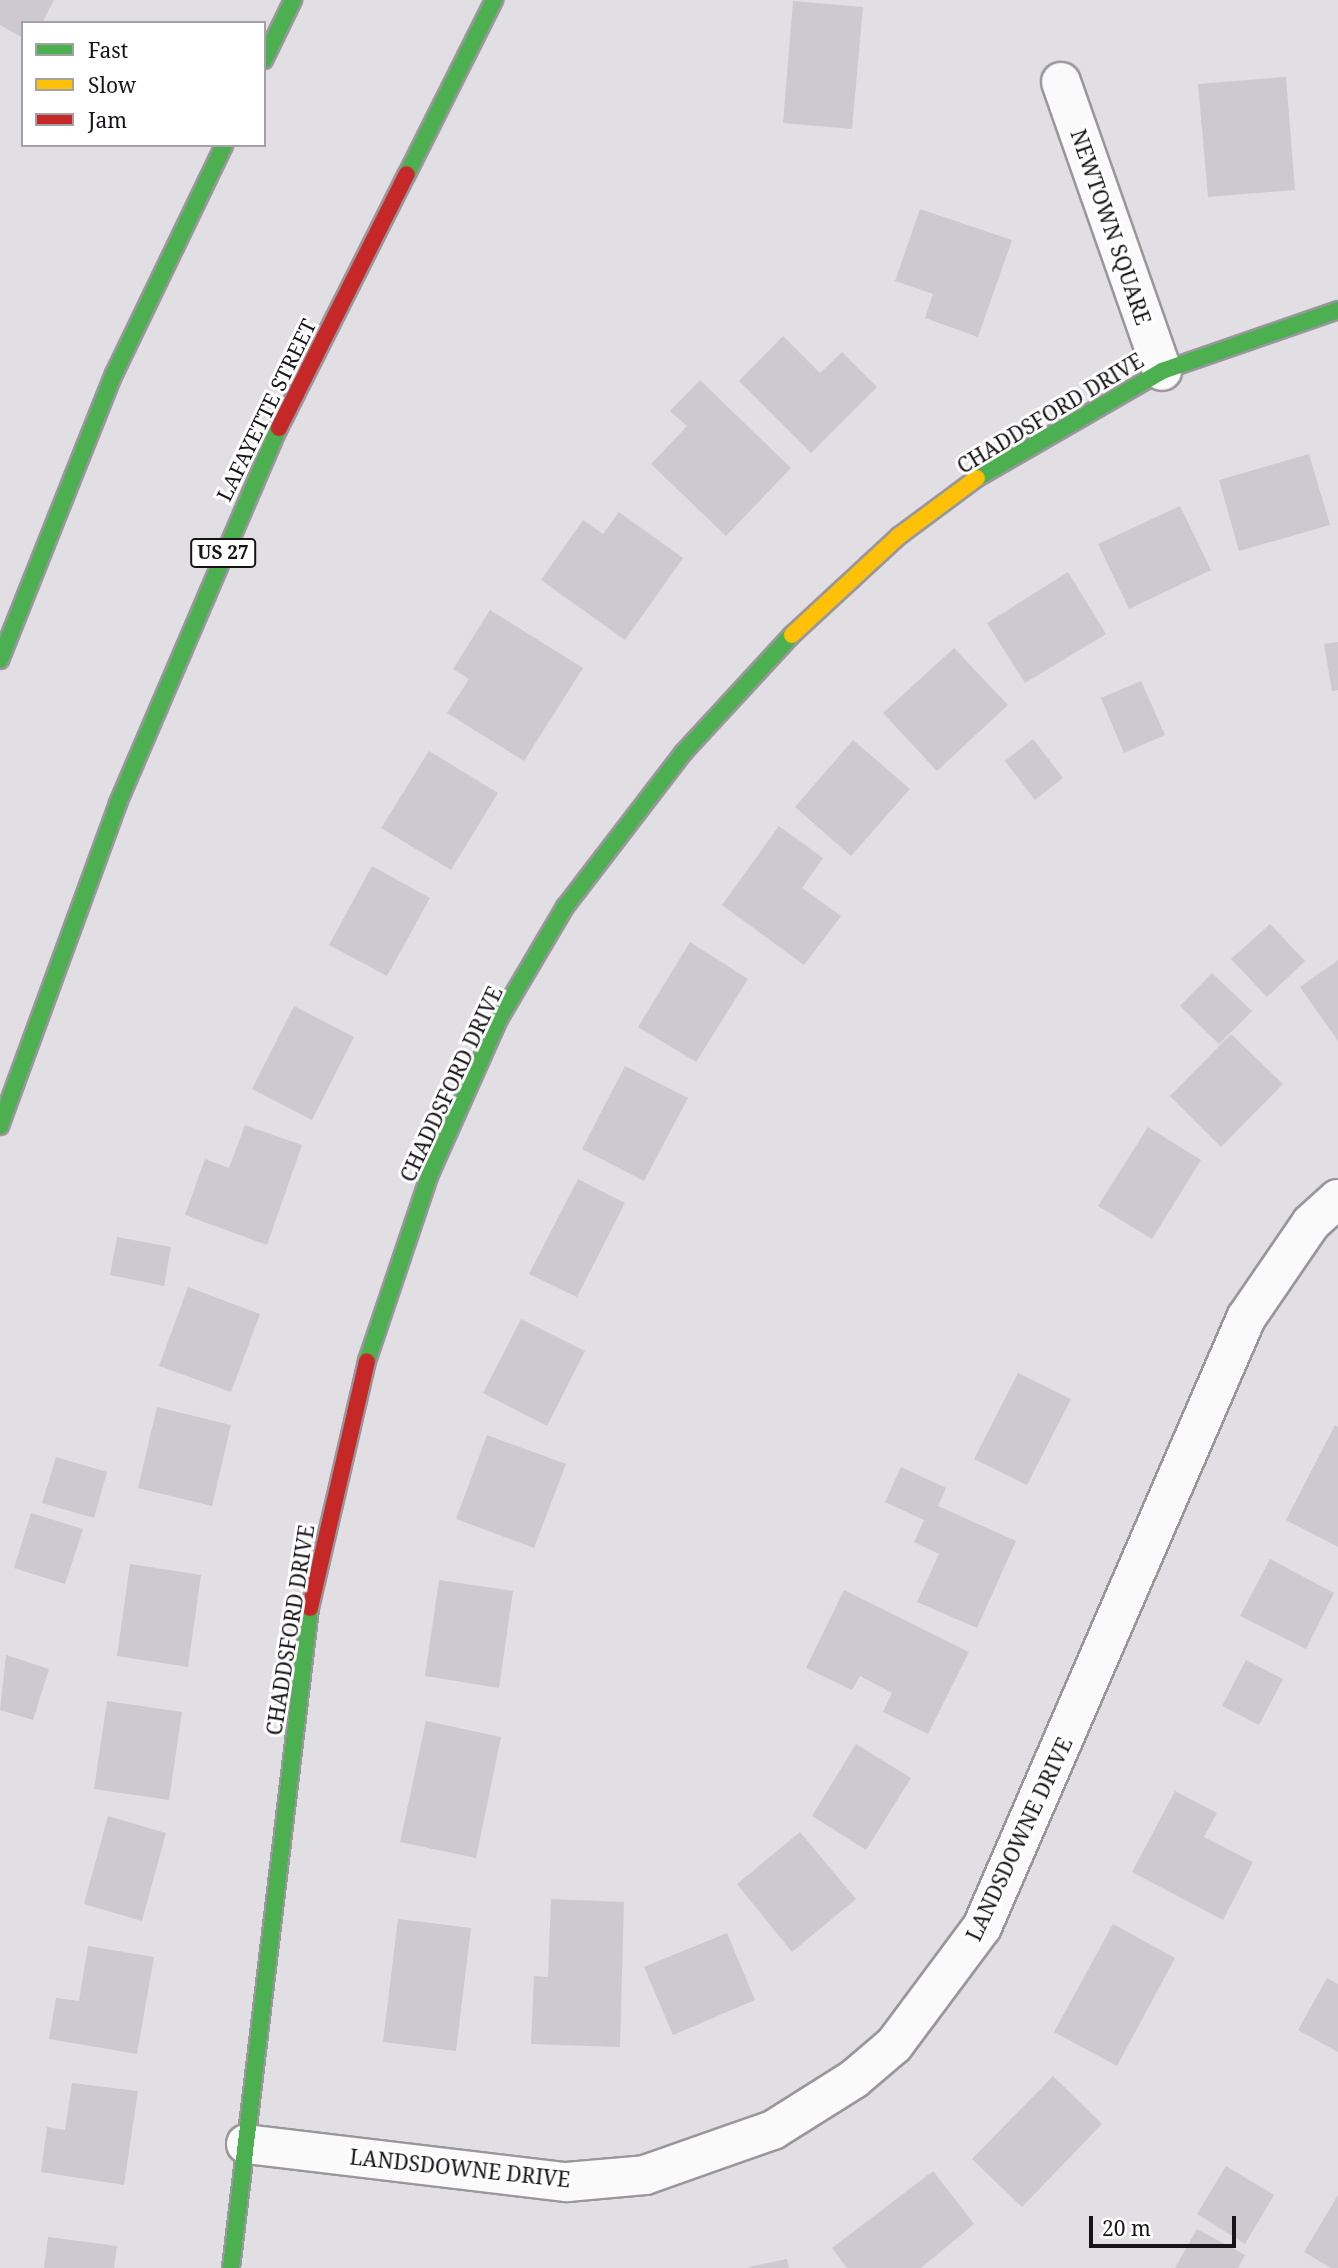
<!DOCTYPE html>
<style>
body{margin:0}
#map{position:relative;width:1338px;height:2268px;overflow:hidden;background:#e2dfe4;font-family:"Noto Serif",serif}
div>[style]{position:absolute}
[style*='--x']{left:calc(var(--x)*1px);top:calc(var(--y)*1px);width:calc(var(--w)*1px);rotate:calc(var(--a)*1deg)}
.building>*{inset:0;background:#cec8d1}
.roads{filter:drop-shadow(2px 0 #99979b) drop-shadow(-2px 0 #99979b) drop-shadow(0 2px #99979b) drop-shadow(0 -2px #99979b)}
.street>*{height:38px;margin:-19px;padding:0 19px;transform-origin:19px;border-radius:19px;background:#fbfafb}
.fast>*{height:16px;margin:-8px;padding:0 8px;transform-origin:8px;border-radius:8px;background:#4caf50}
.slow>*{height:16px;margin:-8px;padding:0 8px;transform-origin:8px;border-radius:8px;background:#ffc107}
.jam>*{height:16px;margin:-8px;padding:0 8px;transform-origin:8px;border-radius:8px;background:#c62828}
span{translate:-50% -50%;white-space:nowrap;text-align:center;line-height:1.15;-webkit-text-stroke:6px #fff;paint-order:stroke}
.shield-label span{padding:2px 5px;background:#fff;border:2px solid;border-radius:5px;-webkit-text-stroke-width:0}
.shield-label{font-size:19px;color:#171418;font-weight:700}
.street-label{font-size:21px;color:#171418}
.legend{position:absolute;left:21px;top:21px;width:245px;height:126px;box-sizing:border-box;background:#fff;border:2px solid #a2a1a3;margin:0;padding:9px 12px;list-style:none;font-size:21px;color:#171418}
.legend li{display:flex;align-items:center;gap:14px;height:35px}
.legend b{width:35px;border:2px solid #a2a1a3}
.scale{position:absolute;left:1089px;top:2216px;width:147px;height:32px;box-sizing:border-box;border:4px solid #171418;border-top:0;padding-left:9px;font-size:21px;line-height:24px;white-space:nowrap;color:#171418;-webkit-text-stroke:5px #fff;paint-order:stroke}
</style>
<div id="map">
<div class="building">
<i style="clip-path:polygon(0 0,54px 0,42px 23px,23px 23px,23px 38px,0 25px)"></i>
<i style="clip-path:polygon(793px 1px,863px 7px,852px 129px,783px 123px)"></i>
<i style="clip-path:polygon(1286px 77px,1295px 190px,1208px 197px,1198px 84px)"></i>
<i style="clip-path:polygon(920px 209px,1012px 240px,978px 337px,925px 318px,933px 294px,895px 281px)"></i>
<i style="clip-path:polygon(783px 336px,820px 373px,842px 352px,877px 387px,811px 453px,739px 381px)"></i>
<i style="clip-path:polygon(700px 380px,791px 468px,726px 536px,651px 464px,687px 426px,670px 411px)"></i>
<i style="clip-path:polygon(1309px 454px,1330px 525px,1239px 551px,1219px 480px)"></i>
<i style="clip-path:polygon(1180px 506px,1211px 570px,1129px 609px,1098px 544px)"></i>
<i style="clip-path:polygon(619px 512px,683px 558px,625px 640px,541px 580px,583px 520px,603px 534px)"></i>
<i style="clip-path:polygon(1068px 572px,1106px 634px,1025px 683px,987px 623px)"></i>
<i style="clip-path:polygon(490px 610px,583px 668px,524px 761px,447px 713px,469px 679px,453px 669px)"></i>
<i style="clip-path:polygon(1338px 642px,1338px 690px,1332px 691px,1324px 644px)"></i>
<i style="clip-path:polygon(954px 648px,1008px 705px,937px 771px,883px 713px)"></i>
<i style="clip-path:polygon(1141px 681px,1165px 735px,1124px 753px,1101px 698px)"></i>
<i style="clip-path:polygon(1033px 739px,1063px 778px,1035px 800px,1005px 761px)"></i>
<i style="clip-path:polygon(853px 740px,910px 789px,851px 856px,795px 807px)"></i>
<i style="clip-path:polygon(429px 751px,498px 793px,451px 870px,381px 828px)"></i>
<i style="clip-path:polygon(779px 826px,823px 858px,802px 888px,841px 916px,804px 965px,722px 905px)"></i>
<i style="clip-path:polygon(372px 866px,430px 898px,387px 976px,329px 945px)"></i>
<i style="clip-path:polygon(1270px 924px,1305px 961px,1267px 997px,1231px 959px)"></i>
<i style="clip-path:polygon(690px 942px,748px 979px,696px 1062px,638px 1027px)"></i>
<i style="clip-path:polygon(1338px 960px,1338px 1041px,1300px 987px)"></i>
<i style="clip-path:polygon(1212px 973px,1252px 1011px,1219px 1044px,1180px 1006px)"></i>
<i style="clip-path:polygon(294px 1006px,354px 1037px,312px 1120px,252px 1089px)"></i>
<i style="clip-path:polygon(1231px 1034px,1283px 1084px,1221px 1147px,1170px 1096px)"></i>
<i style="clip-path:polygon(625px 1066px,688px 1098px,644px 1181px,582px 1149px)"></i>
<i style="clip-path:polygon(245px 1125px,302px 1145px,267px 1245px,185px 1215px,205px 1159px,229px 1168px)"></i>
<i style="clip-path:polygon(1148px 1127px,1201px 1160px,1152px 1239px,1098px 1206px)"></i>
<i style="clip-path:polygon(578px 1179px,625px 1203px,577px 1297px,529px 1274px)"></i>
<i style="clip-path:polygon(117px 1237px,171px 1247px,164px 1286px,110px 1275px)"></i>
<i style="clip-path:polygon(188px 1287px,260px 1314px,231px 1392px,159px 1366px)"></i>
<i style="clip-path:polygon(521px 1319px,585px 1351px,547px 1426px,483px 1393px)"></i>
<i style="clip-path:polygon(1018px 1373px,1071px 1399px,1027px 1485px,974px 1459px)"></i>
<i style="clip-path:polygon(157px 1407px,231px 1425px,212px 1506px,138px 1488px)"></i>
<i style="clip-path:polygon(1335px 1425px,1338px 1427px,1338px 1547px,1286px 1520px)"></i>
<i style="clip-path:polygon(487px 1435px,566px 1464px,534px 1548px,456px 1519px)"></i>
<i style="clip-path:polygon(56px 1457px,107px 1472px,94px 1518px,42px 1503px)"></i>
<i style="clip-path:polygon(901px 1467px,946px 1488px,938px 1506px,1016px 1541px,977px 1628px,917px 1602px,939px 1554px,914px 1542px,924px 1520px,885px 1502px)"></i>
<i style="clip-path:polygon(31px 1513px,83px 1529px,65px 1584px,14px 1568px)"></i>
<i style="clip-path:polygon(1270px 1559px,1334px 1593px,1306px 1649px,1240px 1616px)"></i>
<i style="clip-path:polygon(130px 1564px,201px 1575px,188px 1667px,117px 1656px)"></i>
<i style="clip-path:polygon(439px 1580px,513px 1591px,499px 1688px,425px 1676px)"></i>
<i style="clip-path:polygon(844px 1590px,969px 1652px,928px 1734px,883px 1712px,892px 1693px,860px 1676px,852px 1690px,806px 1668px)"></i>
<i style="clip-path:polygon(6px 1655px,49px 1669px,33px 1720px,0 1710px)"></i>
<i style="clip-path:polygon(1246px 1660px,1283px 1679px,1259px 1725px,1222px 1706px)"></i>
<i style="clip-path:polygon(107px 1701px,182px 1712px,169px 1800px,94px 1789px)"></i>
<i style="clip-path:polygon(426px 1721px,501px 1737px,476px 1858px,400px 1842px)"></i>
<i style="clip-path:polygon(856px 1744px,911px 1778px,866px 1850px,812px 1816px)"></i>
<i style="clip-path:polygon(1175px 1791px,1217px 1813px,1204px 1837px,1253px 1862px,1223px 1920px,1132px 1872px)"></i>
<i style="clip-path:polygon(108px 1816px,166px 1833px,142px 1921px,84px 1904px)"></i>
<i style="clip-path:polygon(800px 1832px,856px 1899px,792px 1952px,737px 1884px)"></i>
<i style="clip-path:polygon(551px 1899px,624px 1902px,620px 2047px,531px 2044px,534px 1976px,548px 1977px)"></i>
<i style="clip-path:polygon(398px 1919px,471px 1928px,456px 2051px,383px 2042px)"></i>
<i style="clip-path:polygon(1113px 1924px,1175px 1958px,1117px 2066px,1054px 2032px)"></i>
<i style="clip-path:polygon(727px 1933px,755px 2000px,673px 2035px,644px 1967px)"></i>
<i style="clip-path:polygon(88px 1946px,154px 1957px,137px 2054px,49px 2039px,56px 1998px,79px 2001px)"></i>
<i style="clip-path:polygon(1327px 1978px,1338px 1984px,1338px 2052px,1298px 2030px)"></i>
<i style="clip-path:polygon(1053px 2076px,1102px 2124px,1022px 2207px,972px 2159px)"></i>
<i style="clip-path:polygon(72px 2083px,138px 2091px,124px 2185px,41px 2172px,47px 2127px,65px 2130px)"></i>
<i style="clip-path:polygon(1226px 2166px,1274px 2195px,1245px 2244px,1197px 2214px)"></i>
<i style="clip-path:polygon(933px 2171px,974px 2224px,921px 2268px,847px 2268px,832px 2248px)"></i>
<i style="clip-path:polygon(1338px 2195px,1338px 2268px,1331px 2268px,1304px 2252px)"></i>
<i style="clip-path:polygon(1197px 2229px,1245px 2255px,1238px 2268px,1175px 2268px)"></i>
<i style="clip-path:polygon(48px 2237px,117px 2246px,114px 2268px,44px 2268px)"></i>
<i style="clip-path:polygon(787px 2259px,789px 2268px,749px 2268px,749px 2267px)"></i>
</div>
<div class="roads">
<div class="street">
<i style="--x:1061;--y:82;--w:306;--a:70.7"></i>
<i style="--x:246;--y:2144;--w:323;--a:6.8"></i>
<i style="--x:567;--y:2182;--w:78;--a:-5.1"></i>
<i style="--x:645;--y:2175;--w:136;--a:-19.4"></i>
<i style="--x:773;--y:2130;--w:96;--a:-32.2"></i>
<i style="--x:854;--y:2079;--w:52;--a:-40.4"></i>
<i style="--x:894;--y:2045;--w:147;--a:-53.3"></i>
<i style="--x:982;--y:1927;--w:664;--a:-66.56"></i>
<i style="--x:1246;--y:1318;--w:115;--a:-55.6"></i>
<i style="--x:1311;--y:1223;--w:36;--a:-42"></i>
</div>
<div class="fast">
<i style="--x:264;--y:60;--w:67;--a:-64.2"></i>
<i style="--x:407;--y:174;--w:195;--a:-63.4"></i>
<i style="--x:977;--y:478;--w:214;--a:-30"></i>
<i style="--x:1162;--y:371;--w:186;--a:-19.1"></i>
<i style="--x:0;--y:660;--w:308;--a:-68.3"></i>
<i style="--x:114;--y:374;--w:254;--a:-64.3"></i>
<i style="--x:0;--y:1126;--w:344;--a:-69.9"></i>
<i style="--x:118;--y:803;--w:408;--a:-66.8"></i>
<i style="--x:367;--y:1361;--w:197;--a:-71.4"></i>
<i style="--x:430;--y:1174;--w:170;--a:-66"></i>
<i style="--x:499;--y:1019;--w:130;--a:-59.5"></i>
<i style="--x:565;--y:907;--w:194;--a:-52.5"></i>
<i style="--x:683;--y:753;--w:161;--a:-47.3"></i>
<i style="--x:231;--y:2268;--w:665;--a:-83.17"></i>
</div>
<div class="slow">
<i style="--x:792;--y:635;--w:146;--a:-42.8"></i>
<i style="--x:899;--y:536;--w:97;--a:-36.6"></i>
</div>
<div class="jam">
<i style="--x:279;--y:428;--w:284;--a:-63.3"></i>
<i style="--x:310;--y:1608;--w:253;--a:-77"></i>
</div>
</div>
<div class="shield-label">
<span style="left:223px;top:553px">US 27</span>
</div>
<div class="street-label">
<span style="left:1111px;top:227px;rotate:71deg">NEWTOWN SQUARE</span>
<span style="left:266px;top:410px;rotate:-64deg">LAFAYETTE STREET</span>
<span style="left:1050px;top:413px;rotate:-31deg">CHADDSFORD DRIVE</span>
<span style="left:451px;top:1084px;rotate:-65deg">CHADDSFORD DRIVE</span>
<span style="left:290px;top:1630px;rotate:-81deg">CHADDSFORD DRIVE</span>
<span style="left:1019px;top:1839px;rotate:-65deg">LANDSDOWNE DRIVE</span>
<span style="left:460px;top:2168px;rotate:6deg">LANDSDOWNE DRIVE</span>
</div>
<ul class="legend">
<li><b style="height:9px;background:#4caf50"></b>Fast</li>
<li><b style="height:9px;background:#ffc107"></b>Slow</li>
<li><b style="height:9px;background:#c62828"></b>Jam</li>
</ul>
<div class="scale">20 m</div>
</div>
